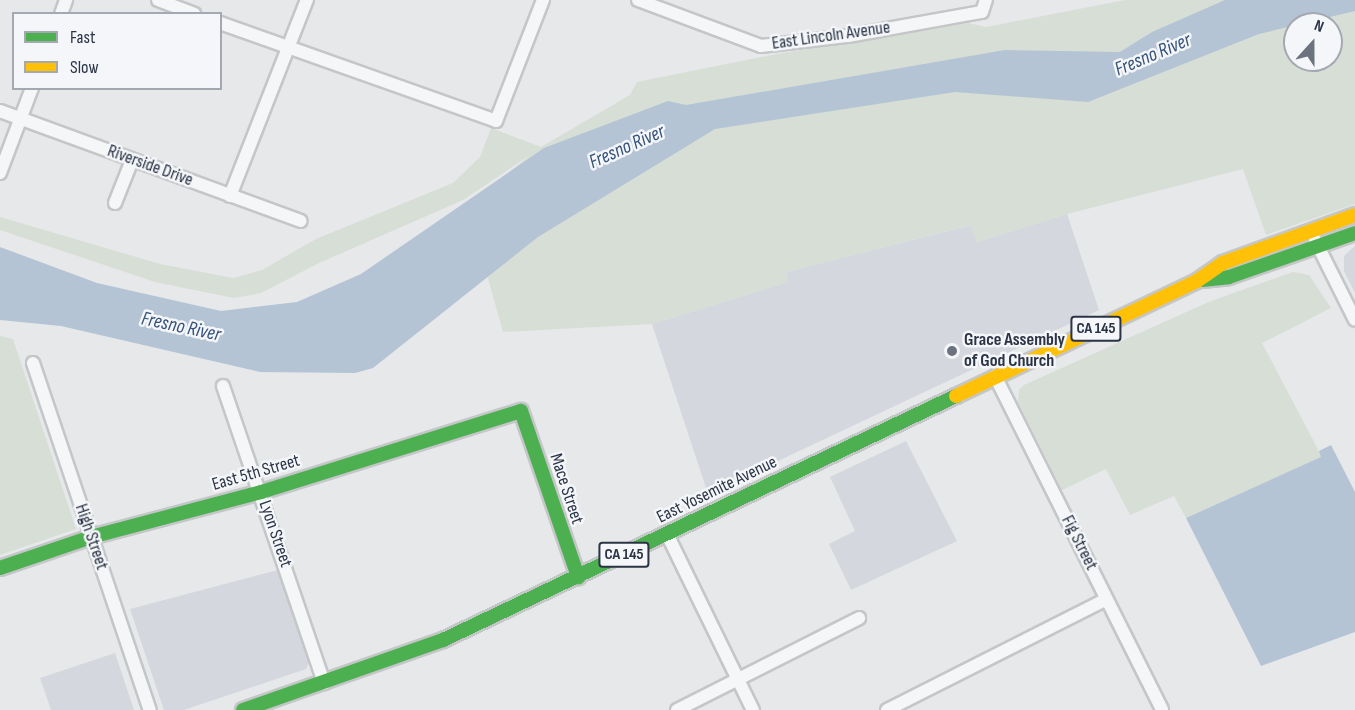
<!DOCTYPE html>
<style>
body{margin:0}
#map{position:relative;width:1355px;height:710px;overflow:hidden;background:#e6e8ea;font-family:"Sofia Sans Condensed",sans-serif}
div>[style]{position:absolute}
[style*='--x']{left:calc(var(--x)*1px);top:calc(var(--y)*1px);width:calc(var(--w)*1px);rotate:calc(var(--a)*1deg)}
.built>*{inset:0;background:#d4d7dd}
.green>*{inset:0;background:#d6ded6}
.water>*{inset:0;background:#b4c4d5}
.roads{filter:drop-shadow(2px 0 #c4c6c8) drop-shadow(-2px 0 #c4c6c8) drop-shadow(0 2px #c4c6c8) drop-shadow(0 -2px #c4c6c8)}
.street>*{height:12px;margin:-6px;padding:0 6px;transform-origin:6px;border-radius:6px;background:#f5f6f7}
.fast>*{height:14px;margin:-7px;padding:0 7px;transform-origin:7px;border-radius:7px;background:#4caf50}
.slow>*{height:14px;margin:-7px;padding:0 7px;transform-origin:7px;border-radius:7px;background:#ffc107}
.dots>*{width:16px;height:16px;translate:-50% -50%;box-sizing:border-box;border:3px solid #f4f6f9;border-radius:50%}
span{translate:-50% -50%;white-space:nowrap;text-align:center;line-height:1.15;-webkit-text-stroke:5px #f4f6f9;paint-order:stroke}
.shield-label span{padding:2px 4px;background:#f4f6f9;border:2px solid;border-radius:4px;-webkit-text-stroke-width:0}
.shield-label{font-size:16px;color:#2b3445;font-weight:700}
.street-label{font-size:18px;color:#2b3445}
.poi-label{font-size:18px;color:#2b3445;font-weight:700}
.left{translate:0 -50%;text-align:left}
.water-label{font-size:20px;color:#34527a;font-style:italic}
.legend{position:absolute;left:12px;top:12px;width:210px;height:78px;box-sizing:border-box;background:#f4f6f9;border:2px solid #a4a8b1;margin:0;padding:8px 10px;list-style:none;font-size:18px;color:#2b3445}
.legend li{display:flex;align-items:center;gap:12px;height:30px}
.legend b{width:30px;border:2px solid #a4a8b1}
.north{position:absolute;left:1283px;top:12px;width:60px;height:60px;box-sizing:border-box;background:#f4f6f9;border:2px solid #a4a8b1;border-radius:50%;rotate:21deg;font-size:16px;font-weight:700;line-height:24px;text-align:center;color:#2b3445}
.north::after{content:'';display:block;margin:auto;width:21px;height:27px;background:#6c737f;clip-path:polygon(50% 0,100% 100%,50% 72%,0 100%)}
</style>
<div id="map">
<div class="built">
<i style="clip-path:polygon(1067px 214px,1099px 310px,708px 494px,652px 324px,788px 282px,786px 272px,971px 225px,977px 242px)"></i>
<i style="clip-path:polygon(1355px 246px,1355px 293px,1344px 271px,1344px 256px)"></i>
<i style="clip-path:polygon(906px 441px,957px 541px,851px 590px,829px 544px,855px 531px,830px 477px)"></i>
<i style="clip-path:polygon(278px 570px,309px 662px,306px 669px,184px 710px,164px 710px,130px 609px)"></i>
<i style="clip-path:polygon(115px 653px,134px 710px,51px 710px,40px 678px)"></i>
</div>
<div class="green">
<i style="clip-path:polygon(evenodd,1125px 0,1355px 0,1355px 204px,1266px 235px,1243px 169px,1067px 214px,977px 242px,970px 225px,786px 272px,788px 282px,652px 324px,503px 332px,468px 207px,530px 155px,463px 200px,319px 263px,261px 293px,234px 298px,155px 282px,0 230px,0 217px,160px 264px,233px 278px,262px 270px,316px 239px,453px 183px,480px 157px,491px 128px,541px 147px,630px 95px,637px 82px,777px 54px,968px 23px,986px 27px,1125px 0,1295px 24px,1331px 24px,1331px 60px,1295px 60px,1295px 24px)"></i>
<i style="clip-path:polygon(1293px 272px,1309px 275px,1331px 308px,1262px 343px,1322px 457px,1186px 518px,1174px 496px,1130px 515px,1106px 469px,1062px 490px,1018px 402px,1019px 390px,1024px 385px,1211px 301px)"></i>
<i style="clip-path:polygon(0 336px,13px 339px,76px 529px,0 555px)"></i>
</div>
<div class="water">
<i style="clip-path:polygon(1225px 0,1355px 0,1355px 11px,1259px 34px,1088px 102px,955px 92px,715px 129px,538px 237px,373px 368px,355px 373px,260px 372px,61px 326px,0 320px,0 247px,97px 283px,221px 311px,297px 302px,361px 274px,544px 148px,668px 101px,686px 105px,1005px 50px,1120px 52px,1152px 32px)"></i>
<i style="clip-path:polygon(1331px 445px,1355px 492px,1355px 632px,1261px 666px,1186px 518px,1321px 457px,1319px 451px)"></i>
</div>
<div class="roads">
<div class="street">
<i style="--x:158;--y:0;--w:39;--a:21"></i>
<i style="--x:638;--y:0;--w:131;--a:20.5"></i>
<i style="--x:761;--y:46;--w:88;--a:-6.6"></i>
<i style="--x:848;--y:36;--w:136;--a:-10.2"></i>
<i style="--x:982;--y:12;--w:13;--a:-72"></i>
<i style="--x:61;--y:14;--w:15;--a:-70"></i>
<i style="--x:220;--y:23;--w:293;--a:19.5"></i>
<i style="--x:496;--y:121;--w:130;--a:-68.8"></i>
<i style="--x:0;--y:111;--w:320;--a:20.1"></i>
<i style="--x:0;--y:173;--w:91;--a:-69.4"></i>
<i style="--x:230;--y:196;--w:211;--a:-68.6"></i>
<i style="--x:115;--y:203;--w:46;--a:-68.4"></i>
<i style="--x:1315;--y:240;--w:89;--a:63.4"></i>
<i style="--x:33;--y:363;--w:366;--a:71.4"></i>
<i style="--x:995;--y:376;--w:373;--a:63.4"></i>
<i style="--x:223;--y:386;--w:314;--a:71.2"></i>
<i style="--x:667;--y:534;--w:196;--a:64"></i>
<i style="--x:677;--y:710;--w:204;--a:-26.8"></i>
<i style="--x:887;--y:710;--w:246;--a:-26.8"></i>
</div>
<div class="fast">
<i style="--x:1202;--y:280;--w:27;--a:-6"></i>
<i style="--x:1229;--y:277;--w:133;--a:-19.2"></i>
<i style="--x:0;--y:568;--w:96;--a:-18.8"></i>
<i style="--x:91;--y:537;--w:176;--a:-14.8"></i>
<i style="--x:261;--y:492;--w:272;--a:-17.3"></i>
<i style="--x:521;--y:411;--w:176;--a:71"></i>
<i style="--x:243;--y:710;--w:212;--a:-19.3"></i>
<i style="--x:443;--y:640;--w:568;--a:-25.44"></i>
</div>
<div class="slow">
<i style="--x:956;--y:396;--w:267;--a:-25.5"></i>
<i style="--x:1197;--y:281;--w:32;--a:-35"></i>
<i style="--x:1223;--y:263;--w:140;--a:-20"></i>
</div>
</div>
<div class="dots">
<i style="left:952px;top:351px;background:#6c737f"></i>
</div>
<div class="shield-label">
<span style="left:1096px;top:329px">CA 145</span>
<span style="left:624px;top:555px">CA 145</span>
</div>
<div class="street-label">
<span style="left:831px;top:36px;rotate:-8deg">East Lincoln Avenue</span>
<span style="left:150px;top:166px;rotate:20deg">Riverside Drive</span>
<span style="left:256px;top:473px;rotate:-16deg">East 5th Street</span>
<span style="left:566px;top:489px;rotate:72deg">Mace Street</span>
<span style="left:717px;top:490px;rotate:-26deg">East Yosemite Avenue</span>
<span style="left:275px;top:534px;rotate:71deg">Lyon Street</span>
<span style="left:91px;top:537px;rotate:71deg">High Street</span>
<span style="left:1079px;top:543px;rotate:63deg">Fig Street</span>
</div>
<div class="poi-label">
<span class="left" style="left:964px;top:351px">Grace Assembly<br>of God Church</span>
</div>
<div class="water-label">
<span style="left:1153px;top:55px;rotate:-23deg">Fresno River</span>
<span style="left:627px;top:147px;rotate:-24deg">Fresno River</span>
<span style="left:181px;top:327px;rotate:12deg">Fresno River</span>
</div>
<ul class="legend">
<li><b style="height:8px;background:#4caf50"></b>Fast</li>
<li><b style="height:8px;background:#ffc107"></b>Slow</li>
</ul>
<div class="north">N</div>
</div>
